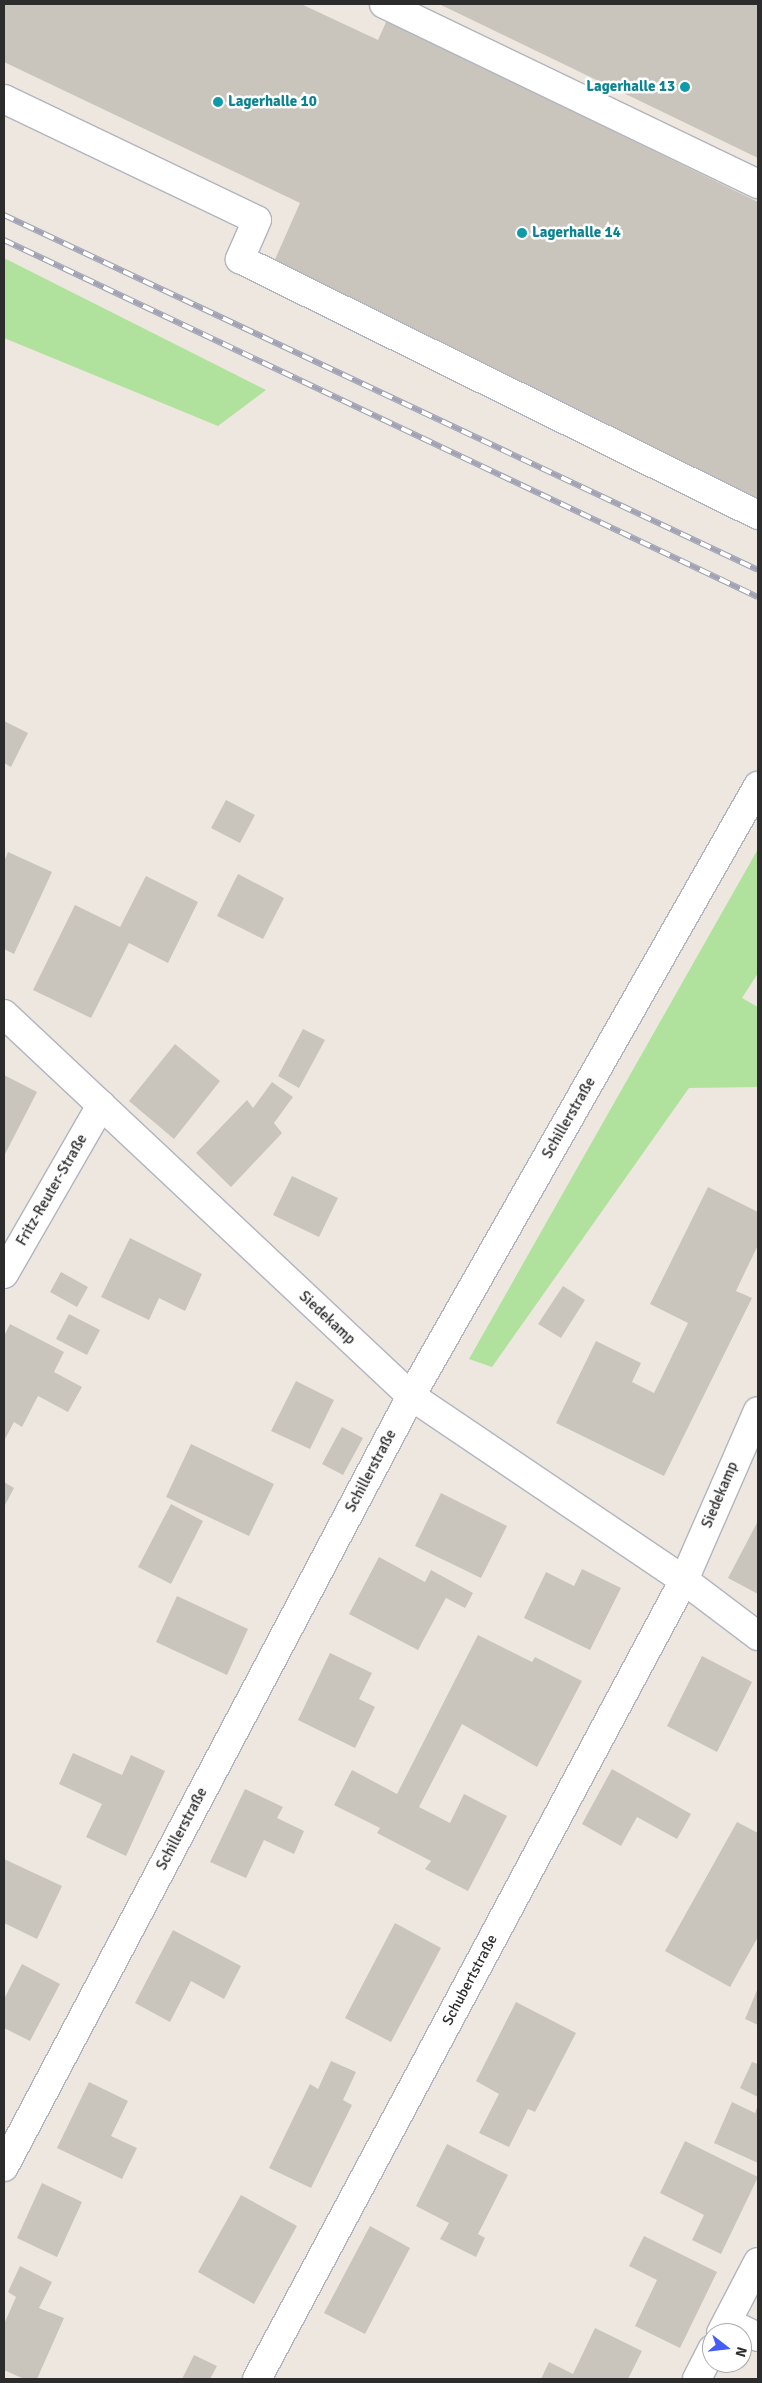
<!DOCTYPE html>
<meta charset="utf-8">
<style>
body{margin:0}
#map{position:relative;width:762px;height:2383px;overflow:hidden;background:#ede7df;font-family:Signika,sans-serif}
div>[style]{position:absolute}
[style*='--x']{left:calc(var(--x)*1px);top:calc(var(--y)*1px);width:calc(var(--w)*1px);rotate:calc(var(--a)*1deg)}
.green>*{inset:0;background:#b1e29d}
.building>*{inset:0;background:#c9c5bd}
.roads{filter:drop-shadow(1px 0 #b2b4bf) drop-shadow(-1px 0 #b2b4bf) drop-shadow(0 1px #b2b4bf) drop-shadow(0 -1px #b2b4bf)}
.minor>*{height:28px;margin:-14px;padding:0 14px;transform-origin:14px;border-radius:14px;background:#fff}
.rail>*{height:5.5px;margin-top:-2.75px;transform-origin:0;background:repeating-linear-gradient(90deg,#fff 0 11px,#a1a3b5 0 22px);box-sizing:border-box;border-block:1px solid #a1a3b5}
.dots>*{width:14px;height:14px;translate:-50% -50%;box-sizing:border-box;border:2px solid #fff;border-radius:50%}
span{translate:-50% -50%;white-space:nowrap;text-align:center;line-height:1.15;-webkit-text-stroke:5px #fff;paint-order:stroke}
.culture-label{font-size:15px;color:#0d838f;font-weight:700}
.right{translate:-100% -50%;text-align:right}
.left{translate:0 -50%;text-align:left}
.street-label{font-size:15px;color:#2c2c2c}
.frame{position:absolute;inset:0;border:5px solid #2c2c2c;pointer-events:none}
.north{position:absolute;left:702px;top:2323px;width:50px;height:50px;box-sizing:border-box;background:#fff;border:1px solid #ababab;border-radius:50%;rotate:106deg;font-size:14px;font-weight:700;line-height:20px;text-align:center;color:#2c2c2c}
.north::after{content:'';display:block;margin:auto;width:18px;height:22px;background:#445df5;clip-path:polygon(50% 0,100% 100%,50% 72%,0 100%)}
</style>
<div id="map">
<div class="green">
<i style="clip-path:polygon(4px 258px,266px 390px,218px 426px,4px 338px)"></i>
<i style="clip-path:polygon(758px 849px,758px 973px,742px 998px,758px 1007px,758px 1087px,689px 1088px,492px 1367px,469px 1359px)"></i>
</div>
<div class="building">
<i style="clip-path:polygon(4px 4px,301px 4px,378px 40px,387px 20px,758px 202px,758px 499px,273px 264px,300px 203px,4px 62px)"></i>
<i style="clip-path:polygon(439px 4px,758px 4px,758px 158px,466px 17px)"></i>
<i style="clip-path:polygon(4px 721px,28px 733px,11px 767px,4px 763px)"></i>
<i style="clip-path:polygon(226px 800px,255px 815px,240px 843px,211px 828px)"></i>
<i style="clip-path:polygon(8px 852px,52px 872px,14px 954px,4px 949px,4px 862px)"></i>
<i style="clip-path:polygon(238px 874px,284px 898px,263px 939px,217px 916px)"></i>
<i style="clip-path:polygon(146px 876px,198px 902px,168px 963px,129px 943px,91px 1018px,33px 990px,75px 905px,120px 927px)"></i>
<i style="clip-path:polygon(303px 1029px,325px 1040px,299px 1088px,278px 1076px)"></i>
<i style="clip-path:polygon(175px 1044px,220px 1081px,174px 1139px,129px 1101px)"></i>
<i style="clip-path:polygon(4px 1075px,37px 1092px,4px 1156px)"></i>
<i style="clip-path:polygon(272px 1082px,293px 1097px,274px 1123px,282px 1133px,231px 1187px,196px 1153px,247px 1100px,253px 1108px)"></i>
<i style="clip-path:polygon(292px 1176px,338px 1198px,319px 1237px,273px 1215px)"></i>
<i style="clip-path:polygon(708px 1187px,758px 1212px,758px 1245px,736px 1291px,752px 1298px,664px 1476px,556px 1423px,596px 1341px,641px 1363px,632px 1382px,654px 1393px,688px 1323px,650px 1304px)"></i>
<i style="clip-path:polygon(130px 1238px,202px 1274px,185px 1311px,159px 1298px,149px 1320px,101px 1297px)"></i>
<i style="clip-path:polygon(61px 1272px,88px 1287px,77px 1307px,50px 1292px)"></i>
<i style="clip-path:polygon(563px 1286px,585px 1300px,561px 1338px,538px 1324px)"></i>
<i style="clip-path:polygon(69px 1314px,100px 1330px,87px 1355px,56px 1339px)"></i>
<i style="clip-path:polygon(10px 1324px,64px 1352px,54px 1372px,82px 1387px,68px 1412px,38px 1396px,22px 1427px,14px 1422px,4px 1441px,4px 1336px)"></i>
<i style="clip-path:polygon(296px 1381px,334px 1400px,310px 1449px,271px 1431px)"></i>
<i style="clip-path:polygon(342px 1427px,363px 1438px,343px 1475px,322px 1464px)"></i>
<i style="clip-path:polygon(191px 1444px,274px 1484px,249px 1536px,166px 1497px)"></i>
<i style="clip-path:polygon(4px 1482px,14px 1488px,4px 1507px)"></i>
<i style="clip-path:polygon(441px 1493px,507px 1526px,481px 1578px,415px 1546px)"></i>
<i style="clip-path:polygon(171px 1504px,203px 1521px,171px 1584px,138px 1567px)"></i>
<i style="clip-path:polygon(758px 1521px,758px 1594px,728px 1578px)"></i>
<i style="clip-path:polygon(379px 1557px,425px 1582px,431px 1570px,473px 1593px,465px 1608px,446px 1598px,418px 1650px,349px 1614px)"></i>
<i style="clip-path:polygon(582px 1569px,621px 1588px,590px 1650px,524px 1618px,546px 1572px,574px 1586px)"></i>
<i style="clip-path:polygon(177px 1596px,248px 1629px,227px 1675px,156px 1642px)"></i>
<i style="clip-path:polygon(478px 1635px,532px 1662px,535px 1657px,582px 1681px,537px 1767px,462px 1724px,419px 1807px,450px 1823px,464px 1794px,507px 1816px,468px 1891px,425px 1869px,431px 1861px,377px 1833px,380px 1828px,334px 1805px,352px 1770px,397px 1794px)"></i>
<i style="clip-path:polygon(330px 1653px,372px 1673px,359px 1699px,375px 1707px,355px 1748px,298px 1720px)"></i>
<i style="clip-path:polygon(702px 1656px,752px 1682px,717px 1752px,667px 1726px)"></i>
<i style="clip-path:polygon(73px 1753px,122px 1775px,131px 1755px,165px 1771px,126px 1856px,86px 1837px,102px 1804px,59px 1784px)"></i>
<i style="clip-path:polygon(612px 1769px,691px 1814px,677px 1839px,637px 1817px,621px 1846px,582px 1824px)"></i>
<i style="clip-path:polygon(245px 1789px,283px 1807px,277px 1818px,304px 1831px,294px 1854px,264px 1840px,246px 1878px,210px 1862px)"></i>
<i style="clip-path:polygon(737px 1822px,758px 1833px,758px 1937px,730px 1987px,665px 1951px)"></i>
<i style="clip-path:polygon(4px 1859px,62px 1886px,37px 1939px,4px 1923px)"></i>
<i style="clip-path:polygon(395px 1923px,441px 1948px,391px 2042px,345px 2018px)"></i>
<i style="clip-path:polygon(173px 1930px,241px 1966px,224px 1999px,191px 1981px,170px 2022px,135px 2003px)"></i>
<i style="clip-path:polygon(22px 1964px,60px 1984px,30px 2041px,4px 2028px,4px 1999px)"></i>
<i style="clip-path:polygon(758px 1988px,758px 2025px,745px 2019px)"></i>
<i style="clip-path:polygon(516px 2002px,576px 2033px,535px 2112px,528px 2109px,509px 2147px,479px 2133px,499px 2094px,476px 2081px)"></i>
<i style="clip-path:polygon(331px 2061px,356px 2072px,343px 2100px,352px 2105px,311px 2188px,269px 2168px,310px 2084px,318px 2089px)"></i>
<i style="clip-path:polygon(752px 2062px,758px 2064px,758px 2097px,740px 2088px)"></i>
<i style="clip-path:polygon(89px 2082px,128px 2101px,111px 2136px,137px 2148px,122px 2179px,57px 2148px)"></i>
<i style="clip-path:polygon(732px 2102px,755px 2113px,758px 2105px,758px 2163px,714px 2143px)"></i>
<i style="clip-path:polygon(685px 2141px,758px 2177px,721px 2254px,692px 2240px,704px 2215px,660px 2193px)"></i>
<i style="clip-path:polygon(447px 2144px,508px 2175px,478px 2234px,485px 2238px,476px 2257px,440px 2239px,449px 2223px,416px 2206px)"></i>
<i style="clip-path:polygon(42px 2183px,82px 2202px,57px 2257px,17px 2238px)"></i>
<i style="clip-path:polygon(241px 2195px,297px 2226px,254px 2304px,198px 2272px)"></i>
<i style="clip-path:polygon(370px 2226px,410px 2248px,365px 2334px,324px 2313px)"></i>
<i style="clip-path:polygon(644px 2236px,717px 2272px,680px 2348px,635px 2326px,657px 2280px,629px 2266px)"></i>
<i style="clip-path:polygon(20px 2266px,52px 2282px,39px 2308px,64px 2318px,37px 2379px,24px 2379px,4px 2370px,4px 2324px,16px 2297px,8px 2292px)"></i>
<i style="clip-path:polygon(595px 2328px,642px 2351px,628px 2379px,541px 2379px,549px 2362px,573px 2374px)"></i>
<i style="clip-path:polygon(194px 2355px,217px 2366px,210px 2379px,182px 2379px)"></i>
</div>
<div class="roads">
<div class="minor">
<i style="--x:384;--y:4;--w:415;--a:25.7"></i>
<i style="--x:4;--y:99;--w:280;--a:25.6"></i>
<i style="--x:257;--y:220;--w:43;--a:113.6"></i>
<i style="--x:240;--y:259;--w:578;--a:26.3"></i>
<i style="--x:4;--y:1014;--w:558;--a:43.19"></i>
<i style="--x:411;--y:1396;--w:329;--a:34"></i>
<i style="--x:684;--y:1580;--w:93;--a:37.1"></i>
<i style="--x:4;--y:1274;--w:195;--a:-60.1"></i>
<i style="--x:4;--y:2167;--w:872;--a:-62.17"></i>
<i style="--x:411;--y:1396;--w:702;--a:-60.37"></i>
<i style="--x:727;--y:2322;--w:34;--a:26"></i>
<i style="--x:721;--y:2333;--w:80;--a:-62.5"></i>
<i style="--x:257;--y:2379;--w:906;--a:-61.88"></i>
<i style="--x:684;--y:1580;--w:184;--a:-66.4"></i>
<i style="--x:697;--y:2379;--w:33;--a:-63"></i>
</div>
</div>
<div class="rail">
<i style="--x:4;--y:215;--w:833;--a:25.21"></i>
<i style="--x:4;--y:240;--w:834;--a:25.34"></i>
</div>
<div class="dots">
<i style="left:685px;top:87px;background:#0f9aa8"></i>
<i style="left:218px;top:102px;background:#0f9aa8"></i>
<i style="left:522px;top:233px;background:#0f9aa8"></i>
</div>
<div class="culture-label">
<span class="right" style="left:675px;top:87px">Lagerhalle 13</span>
<span class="left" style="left:228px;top:102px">Lagerhalle 10</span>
<span class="left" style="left:532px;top:233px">Lagerhalle 14</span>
</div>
<div class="street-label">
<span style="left:569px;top:1118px;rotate:-60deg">Schillerstraße</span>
<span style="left:52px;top:1190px;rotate:-60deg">Fritz-Reuter-Straße</span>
<span style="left:327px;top:1318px;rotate:43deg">Siedekamp</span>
<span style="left:371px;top:1471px;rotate:-62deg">Schillerstraße</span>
<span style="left:720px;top:1495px;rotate:-67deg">Siedekamp</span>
<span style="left:182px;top:1829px;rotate:-62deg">Schillerstraße</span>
<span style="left:470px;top:1980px;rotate:-62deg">Schubertstraße</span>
</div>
<div class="frame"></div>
<div class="north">N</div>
</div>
